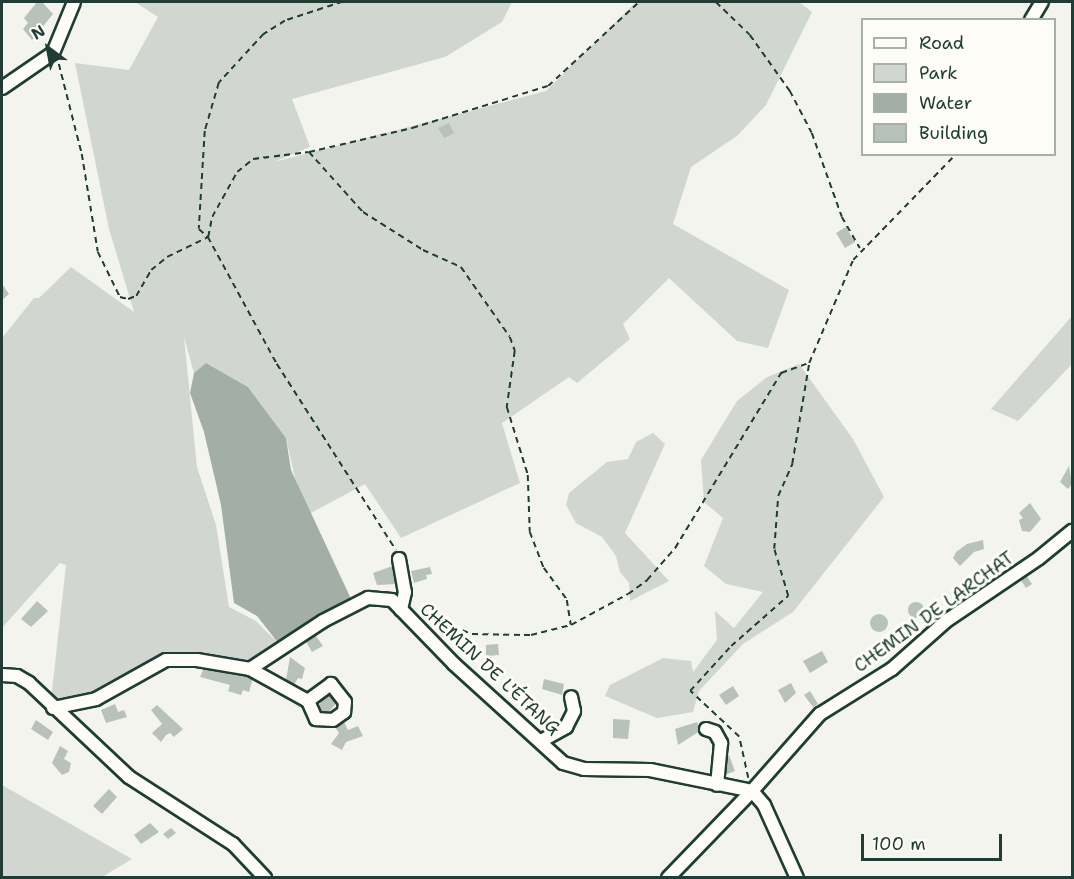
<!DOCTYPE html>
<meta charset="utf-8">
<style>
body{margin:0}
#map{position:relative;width:1074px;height:879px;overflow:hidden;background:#f4f4ef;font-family:"Shantell Sans",sans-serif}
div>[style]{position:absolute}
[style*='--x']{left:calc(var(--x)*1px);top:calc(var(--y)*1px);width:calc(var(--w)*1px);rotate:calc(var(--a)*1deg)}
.green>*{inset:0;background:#d1d6d1}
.water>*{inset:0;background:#a3aea7}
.building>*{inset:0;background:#b9c1bb}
.round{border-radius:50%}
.path>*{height:1.5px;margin-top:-0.75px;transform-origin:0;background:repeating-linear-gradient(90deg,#1f3d34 0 6px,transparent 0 10.5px)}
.roads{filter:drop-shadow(2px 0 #1f3d34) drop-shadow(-2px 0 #1f3d34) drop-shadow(0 2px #1f3d34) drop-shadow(0 -2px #1f3d34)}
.minor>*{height:12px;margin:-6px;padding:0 6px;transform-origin:6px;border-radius:6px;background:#fdfcf7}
span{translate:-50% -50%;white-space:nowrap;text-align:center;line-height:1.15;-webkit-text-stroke:6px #fdfcf7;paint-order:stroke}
.street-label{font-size:18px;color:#1f3d34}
.frame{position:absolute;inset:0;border:3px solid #1f3d34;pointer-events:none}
.legend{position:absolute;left:861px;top:18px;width:195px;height:138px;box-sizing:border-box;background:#fdfcf7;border:2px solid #a4b0a9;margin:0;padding:8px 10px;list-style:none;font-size:18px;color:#1f3d34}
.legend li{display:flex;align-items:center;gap:12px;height:30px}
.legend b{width:30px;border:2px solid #a4b0a9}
.north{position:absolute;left:18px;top:18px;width:60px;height:60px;-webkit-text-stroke:4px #fdfcf7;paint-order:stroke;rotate:328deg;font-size:16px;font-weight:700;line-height:24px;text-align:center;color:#1f3d34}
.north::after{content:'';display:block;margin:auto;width:21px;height:27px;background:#1f3d34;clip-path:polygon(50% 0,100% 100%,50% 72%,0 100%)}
.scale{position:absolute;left:861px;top:834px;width:141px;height:27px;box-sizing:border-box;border:3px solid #1f3d34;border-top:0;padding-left:8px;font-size:18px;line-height:21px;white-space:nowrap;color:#1f3d34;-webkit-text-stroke:4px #fdfcf7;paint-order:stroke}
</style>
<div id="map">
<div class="green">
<i style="clip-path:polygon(135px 2px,512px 2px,502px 22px,445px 57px,292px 99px,310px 147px,274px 162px,546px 91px,636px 2px,799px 2px,812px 12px,766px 105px,737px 136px,691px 167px,673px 224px,789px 290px,768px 348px,737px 341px,669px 278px,623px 324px,630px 339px,577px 383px,569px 377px,502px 423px,520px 483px,401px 538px,365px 484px,309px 514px,295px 478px,286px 438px,248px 387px,206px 363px,194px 373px,184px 337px,197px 467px,216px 525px,229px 607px,256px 621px,279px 644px,250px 664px,174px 655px,134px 670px,92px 694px,51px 700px,66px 565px,60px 563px,2px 628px,2px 338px,34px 298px,39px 298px,71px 267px,134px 312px,109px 229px,75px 63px,129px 70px,158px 17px)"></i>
<i style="clip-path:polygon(1072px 316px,1072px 364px,1018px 421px,991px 409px)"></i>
<i style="clip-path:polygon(799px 364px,853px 439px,884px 497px,793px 612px,743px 644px,699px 691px,693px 712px,657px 718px,605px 696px,610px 685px,663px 658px,691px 661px,693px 672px,717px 640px,715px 611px,734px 628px,763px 592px,726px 584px,704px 566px,723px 518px,704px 502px,701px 460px,737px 401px,767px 377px)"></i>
<i style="clip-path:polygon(653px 433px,665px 444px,625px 533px,669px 581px,630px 601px,629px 583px,620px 572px,616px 556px,602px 537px,576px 523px,566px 505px,569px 493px,607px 462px,628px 459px,636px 442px)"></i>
<i style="clip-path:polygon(2px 785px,132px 859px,102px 877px,2px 877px)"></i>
</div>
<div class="water">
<i style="clip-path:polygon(206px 363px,248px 387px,286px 438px,291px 470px,352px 601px,279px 644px,257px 616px,234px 603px,221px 505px,204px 432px,190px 393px,194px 373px)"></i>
</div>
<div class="building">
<i style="clip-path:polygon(37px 2px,42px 2px,53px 14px,32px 40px,23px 29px,28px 23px,24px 18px)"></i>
<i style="clip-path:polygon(449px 123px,454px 133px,444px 138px,438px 128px)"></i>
<i style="clip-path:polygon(846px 227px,855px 242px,845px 248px,836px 233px)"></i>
<i style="clip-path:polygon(2px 284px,9px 294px,2px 300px)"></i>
<i style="clip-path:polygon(1069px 466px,1072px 484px,1068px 489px,1060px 482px)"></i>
<i style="clip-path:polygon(1030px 503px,1041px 519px,1030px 532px,1022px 531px,1019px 520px,1023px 518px,1019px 513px)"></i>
<i style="clip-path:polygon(983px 540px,984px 549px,974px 552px,960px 566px,953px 558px,956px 552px,967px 544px)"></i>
<i style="clip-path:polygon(398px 564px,393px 568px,397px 584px,377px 585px,373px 573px)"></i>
<i style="clip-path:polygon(430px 567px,432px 574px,426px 575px,427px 579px,414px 583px,411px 571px)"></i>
<i style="clip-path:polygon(1026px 575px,1032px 584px,1026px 588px,1020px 579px)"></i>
<i style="clip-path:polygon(37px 601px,48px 611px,31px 627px,21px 619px)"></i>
<i class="round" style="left:908px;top:602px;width:16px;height:16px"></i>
<i class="round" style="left:870px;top:614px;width:18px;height:18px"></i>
<i style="clip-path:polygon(313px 632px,323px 646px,312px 652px,304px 638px)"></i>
<i style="clip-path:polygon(498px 644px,499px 655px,486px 656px,486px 645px)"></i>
<i style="clip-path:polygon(822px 651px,828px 662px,810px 673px,803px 661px)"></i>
<i style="clip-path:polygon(290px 657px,305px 668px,302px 679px,298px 678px,294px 685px,286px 680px)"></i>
<i style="clip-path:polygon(205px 665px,253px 678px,249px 692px,243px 690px,241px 695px,228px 691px,230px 685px,200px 677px)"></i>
<i style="clip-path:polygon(544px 679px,564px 684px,562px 695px,542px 689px)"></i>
<i style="clip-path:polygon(791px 683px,796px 693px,785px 703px,778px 690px)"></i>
<i style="clip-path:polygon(733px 686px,739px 696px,726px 705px,719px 695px)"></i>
<i style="clip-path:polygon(810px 691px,818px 704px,813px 707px,804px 695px)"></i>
<i style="clip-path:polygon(326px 692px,340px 699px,327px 714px,318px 708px)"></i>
<i style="clip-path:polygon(115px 704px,118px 712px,124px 710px,127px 717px,106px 723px,101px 710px)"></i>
<i style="clip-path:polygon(157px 705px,183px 729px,174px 737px,170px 733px,166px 735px,161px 742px,152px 733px,162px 724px,151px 710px)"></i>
<i style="clip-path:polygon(613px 719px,630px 720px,628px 739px,613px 738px)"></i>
<i style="clip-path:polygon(36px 720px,53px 732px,48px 740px,31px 729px)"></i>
<i style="clip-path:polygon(344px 722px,348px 730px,358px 726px,363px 736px,346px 742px,342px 750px,331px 744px,339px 733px,335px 727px)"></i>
<i style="clip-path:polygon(697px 722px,700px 731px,678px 745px,675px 729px)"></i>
<i style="clip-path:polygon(60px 746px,68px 751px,64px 759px,71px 763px,69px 772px,62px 775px,52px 763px)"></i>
<i style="clip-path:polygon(729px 755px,735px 771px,725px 775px,719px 759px)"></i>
<i style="clip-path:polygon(109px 789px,117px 797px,102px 814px,93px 806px)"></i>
<i style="clip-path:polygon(150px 823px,159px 832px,141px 844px,134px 835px)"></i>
<i style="clip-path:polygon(171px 828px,176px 833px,168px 839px,163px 834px)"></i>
</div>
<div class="path">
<i style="--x:343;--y:2;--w:61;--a:161.9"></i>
<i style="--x:285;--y:21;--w:25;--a:148"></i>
<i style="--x:264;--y:34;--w:67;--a:132.6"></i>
<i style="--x:219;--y:83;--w:50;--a:106.3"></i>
<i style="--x:205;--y:131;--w:98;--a:93.5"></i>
<i style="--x:199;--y:229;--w:12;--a:42"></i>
<i style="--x:208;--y:237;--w:145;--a:61.5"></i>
<i style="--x:277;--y:364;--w:221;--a:57.4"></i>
<i style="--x:716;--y:2;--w:47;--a:44.1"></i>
<i style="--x:750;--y:35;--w:69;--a:54.5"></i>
<i style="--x:790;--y:91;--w:47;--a:62.4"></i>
<i style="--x:812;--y:133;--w:89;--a:70.3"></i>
<i style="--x:842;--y:217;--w:36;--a:60"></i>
<i style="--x:59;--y:64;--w:93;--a:75.7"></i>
<i style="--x:82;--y:154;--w:99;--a:80.7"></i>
<i style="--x:98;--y:252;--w:50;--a:63.9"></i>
<i style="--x:120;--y:297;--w:8;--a:14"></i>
<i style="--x:128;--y:299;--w:9;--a:-21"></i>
<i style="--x:136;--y:296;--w:30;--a:-60"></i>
<i style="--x:151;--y:270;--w:21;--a:-39"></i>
<i style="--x:167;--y:257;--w:46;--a:-26"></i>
<i style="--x:208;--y:237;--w:20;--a:-79"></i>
<i style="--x:212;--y:217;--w:51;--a:-60.9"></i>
<i style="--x:237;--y:172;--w:21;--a:-39"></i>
<i style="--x:253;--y:159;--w:56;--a:-7.1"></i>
<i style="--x:309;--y:152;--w:106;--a:-13.1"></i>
<i style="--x:412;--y:128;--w:142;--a:-17.2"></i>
<i style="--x:548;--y:86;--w:124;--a:-42.7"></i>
<i style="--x:309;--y:152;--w:81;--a:48"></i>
<i style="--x:363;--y:212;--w:71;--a:32.3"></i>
<i style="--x:423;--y:250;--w:42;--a:24.1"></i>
<i style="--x:461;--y:267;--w:85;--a:55"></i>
<i style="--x:510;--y:337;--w:15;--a:70"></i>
<i style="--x:515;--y:351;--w:57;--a:98.1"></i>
<i style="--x:507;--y:407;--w:71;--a:72.8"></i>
<i style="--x:528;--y:475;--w:57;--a:88"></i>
<i style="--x:530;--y:532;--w:39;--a:69"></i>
<i style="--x:544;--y:568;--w:39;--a:54"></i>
<i style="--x:567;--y:600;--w:25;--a:81"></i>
<i style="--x:423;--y:615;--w:53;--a:21.2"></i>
<i style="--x:472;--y:634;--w:59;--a:1"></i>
<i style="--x:531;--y:635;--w:41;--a:-14"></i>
<i style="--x:571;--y:625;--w:65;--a:-28.5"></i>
<i style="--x:628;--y:594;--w:24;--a:-36"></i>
<i style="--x:647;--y:580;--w:43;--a:-48.8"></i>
<i style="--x:675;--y:548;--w:205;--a:-58.8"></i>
<i style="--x:781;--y:373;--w:29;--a:-20"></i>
<i style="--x:748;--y:778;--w:42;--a:-102.4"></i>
<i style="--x:739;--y:737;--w:67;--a:-136.8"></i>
<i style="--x:690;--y:691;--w:61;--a:-47.7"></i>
<i style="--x:731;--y:646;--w:76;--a:-41.3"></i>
<i style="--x:788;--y:596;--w:49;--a:-106.6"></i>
<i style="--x:774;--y:549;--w:53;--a:-85.7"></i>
<i style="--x:778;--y:496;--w:35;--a:-66"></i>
<i style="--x:792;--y:464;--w:102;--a:-80.4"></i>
<i style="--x:809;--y:363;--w:112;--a:-66.9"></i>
<i style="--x:853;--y:260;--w:148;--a:-45.8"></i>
</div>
<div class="roads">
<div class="minor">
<i style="--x:1031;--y:20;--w:21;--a:-59"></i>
<i style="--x:2;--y:88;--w:62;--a:-34.5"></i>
<i style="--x:53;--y:53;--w:55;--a:-67.6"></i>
<i style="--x:399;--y:559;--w:34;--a:80"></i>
<i style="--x:405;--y:592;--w:18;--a:103"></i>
<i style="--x:250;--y:669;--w:66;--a:28.9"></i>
<i style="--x:308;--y:701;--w:20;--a:66"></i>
<i style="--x:316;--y:719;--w:17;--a:3"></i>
<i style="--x:333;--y:720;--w:14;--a:-36"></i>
<i style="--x:344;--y:712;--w:10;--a:-84"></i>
<i style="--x:345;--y:702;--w:23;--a:-128"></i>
<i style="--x:331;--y:684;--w:29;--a:144"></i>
<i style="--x:2;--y:675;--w:15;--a:4"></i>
<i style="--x:17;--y:676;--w:14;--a:30"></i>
<i style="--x:29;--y:683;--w:137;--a:43.2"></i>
<i style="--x:129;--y:777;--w:124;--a:32.8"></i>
<i style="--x:233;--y:844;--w:47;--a:46.7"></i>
<i style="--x:53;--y:708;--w:44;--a:-11.8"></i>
<i style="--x:96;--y:699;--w:80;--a:-29.1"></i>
<i style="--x:166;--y:660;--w:31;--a:0"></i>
<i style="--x:197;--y:660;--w:54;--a:9.6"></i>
<i style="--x:250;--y:669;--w:87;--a:-33.3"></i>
<i style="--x:323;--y:621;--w:51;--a:-27.1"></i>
<i style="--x:368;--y:598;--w:24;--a:5"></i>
<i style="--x:392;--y:600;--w:89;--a:45.9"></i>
<i style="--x:454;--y:664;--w:147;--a:42.2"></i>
<i style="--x:563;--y:763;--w:22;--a:16"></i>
<i style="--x:584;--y:769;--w:66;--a:0.9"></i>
<i style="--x:650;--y:770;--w:104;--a:11.6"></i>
<i style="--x:706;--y:729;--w:9;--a:18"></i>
<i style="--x:715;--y:732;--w:13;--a:61"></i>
<i style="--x:721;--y:743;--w:42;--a:95.4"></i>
<i style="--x:541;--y:741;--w:29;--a:-29"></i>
<i style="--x:566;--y:727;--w:18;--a:-63"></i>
<i style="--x:574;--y:711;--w:14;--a:-102"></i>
<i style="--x:752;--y:791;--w:18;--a:49"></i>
<i style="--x:764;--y:805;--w:80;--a:65.7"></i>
<i style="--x:668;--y:878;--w:121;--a:-46"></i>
<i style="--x:752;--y:791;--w:103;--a:-48.6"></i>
<i style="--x:820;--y:714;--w:85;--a:-32"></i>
<i style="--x:892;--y:669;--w:72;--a:-41.6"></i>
<i style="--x:946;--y:621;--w:112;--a:-34.1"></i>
<i style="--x:1039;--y:558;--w:43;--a:-39.3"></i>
</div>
</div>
<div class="street-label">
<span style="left:934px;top:612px;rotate:-36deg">CHEMIN DE LARCHAT</span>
<span style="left:490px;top:669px;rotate:43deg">CHEMIN DE L'ÉTANG</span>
</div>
<div class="frame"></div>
<ul class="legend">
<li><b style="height:8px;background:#fdfcf7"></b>Road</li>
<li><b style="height:16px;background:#d1d6d1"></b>Park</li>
<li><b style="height:16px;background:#a3aea7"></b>Water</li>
<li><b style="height:16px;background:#b9c1bb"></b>Building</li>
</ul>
<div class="north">N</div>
<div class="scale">100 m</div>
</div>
